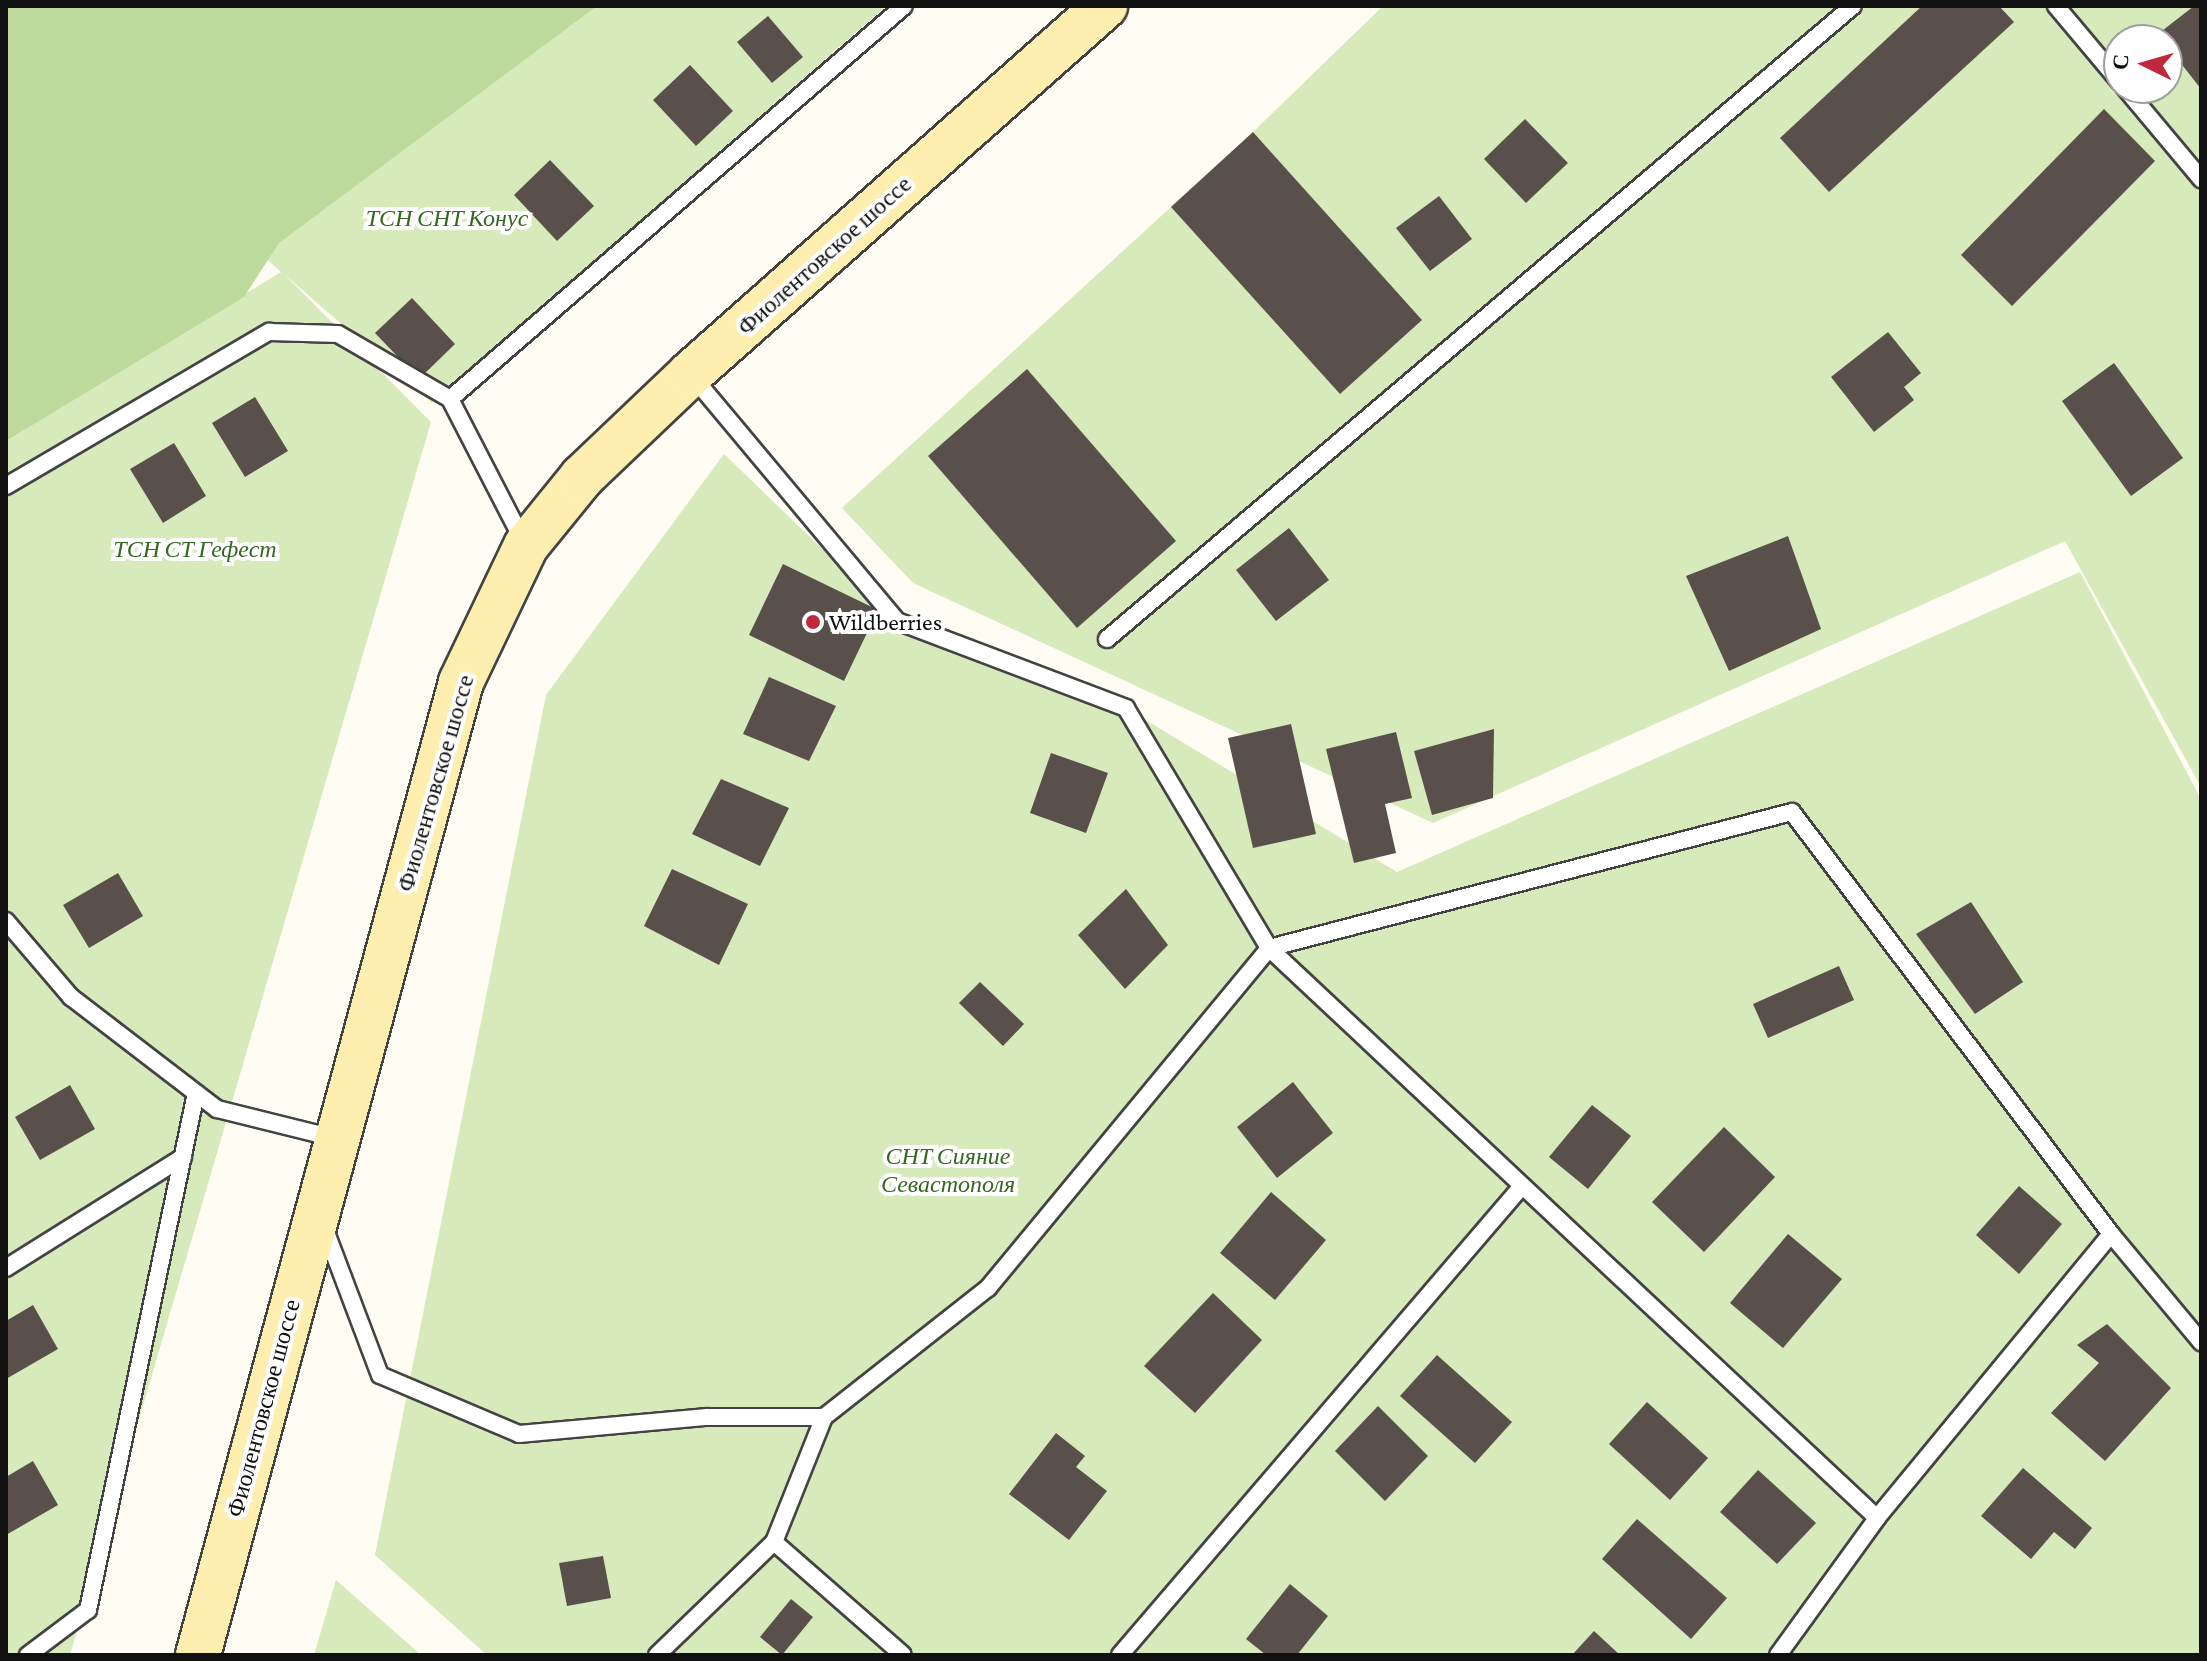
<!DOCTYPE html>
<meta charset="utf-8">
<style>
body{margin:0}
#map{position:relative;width:2207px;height:1661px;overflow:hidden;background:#fffcf3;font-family:"Crimson Pro",serif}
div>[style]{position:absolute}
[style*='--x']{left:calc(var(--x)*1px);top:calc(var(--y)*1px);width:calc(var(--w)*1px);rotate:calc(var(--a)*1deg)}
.green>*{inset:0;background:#d7eabc}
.forest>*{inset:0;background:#bdda9c}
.building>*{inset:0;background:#59504c}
.roads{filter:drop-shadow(2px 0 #434343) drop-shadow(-2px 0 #434343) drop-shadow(0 2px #434343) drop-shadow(0 -2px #434343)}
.lane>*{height:16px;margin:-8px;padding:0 8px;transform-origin:8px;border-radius:8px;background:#fff}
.secondary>*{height:44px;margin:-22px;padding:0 22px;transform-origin:22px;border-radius:22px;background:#feefb0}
.dots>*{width:22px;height:22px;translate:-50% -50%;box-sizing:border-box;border:4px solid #fff;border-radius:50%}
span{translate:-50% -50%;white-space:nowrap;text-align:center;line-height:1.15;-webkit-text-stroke:8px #fff;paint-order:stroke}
.park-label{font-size:24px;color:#356820;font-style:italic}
.street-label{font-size:24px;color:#101010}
.poi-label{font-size:24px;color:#101010}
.left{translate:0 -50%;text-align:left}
.frame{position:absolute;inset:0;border:8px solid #101010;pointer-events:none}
.north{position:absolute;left:2103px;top:24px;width:80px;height:80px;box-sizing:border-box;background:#fff;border:2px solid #9f9f9f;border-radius:50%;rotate:275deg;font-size:22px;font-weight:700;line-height:32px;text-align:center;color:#101010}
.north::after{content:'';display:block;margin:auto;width:28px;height:36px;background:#c0293b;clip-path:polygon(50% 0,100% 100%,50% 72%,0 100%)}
</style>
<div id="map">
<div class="green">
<i style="clip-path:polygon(499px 6px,886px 6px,432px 403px,284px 274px,431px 422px,70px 1655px,6px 1655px,6px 441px,281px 272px,234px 230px)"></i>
<i style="clip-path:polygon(evenodd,1383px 6px,2201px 6px,2201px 787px,2065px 541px,1433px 823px,913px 583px,842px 508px,1253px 132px,1383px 6px,2119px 40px,2167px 40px,2167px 88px,2119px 88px,2119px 40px)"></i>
<i style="clip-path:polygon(724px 454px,897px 621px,1126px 708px,1397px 872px,2080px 572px,2201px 799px,2201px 1655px,487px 1655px,375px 1555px,546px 695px)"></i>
<i style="clip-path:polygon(336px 1580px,421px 1655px,314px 1655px)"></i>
</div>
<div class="forest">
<i style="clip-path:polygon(6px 6px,597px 6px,279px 243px,244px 297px,6px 441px)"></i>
</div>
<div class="building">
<i style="clip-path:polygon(1922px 6px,1999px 6px,2014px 22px,1829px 192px,1780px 138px)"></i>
<i style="clip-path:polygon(2194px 6px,2201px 6px,2201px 89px,2158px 34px)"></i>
<i style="clip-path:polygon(768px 16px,803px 57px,772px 83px,737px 42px)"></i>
<i style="clip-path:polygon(690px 65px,733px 111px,696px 146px,653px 100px)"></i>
<i style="clip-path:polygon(2104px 109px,2155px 161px,2012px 306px,1961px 255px)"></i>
<i style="clip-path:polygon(1525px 119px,1568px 163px,1526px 203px,1484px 159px)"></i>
<i style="clip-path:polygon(1253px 132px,1422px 320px,1340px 394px,1171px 207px)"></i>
<i style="clip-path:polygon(550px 160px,594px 206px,557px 241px,514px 195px)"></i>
<i style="clip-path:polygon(1439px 196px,1472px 239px,1430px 271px,1396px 228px)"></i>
<i style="clip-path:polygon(412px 298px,455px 344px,419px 379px,375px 333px)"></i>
<i style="clip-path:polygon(1888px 332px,1921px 373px,1904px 387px,1914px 400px,1874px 432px,1831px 377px)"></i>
<i style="clip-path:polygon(2114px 363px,2183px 458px,2131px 496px,2062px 401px)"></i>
<i style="clip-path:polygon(1027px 369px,1176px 541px,1077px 628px,928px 456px)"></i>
<i style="clip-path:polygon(255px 397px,288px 451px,245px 477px,212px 423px)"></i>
<i style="clip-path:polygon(174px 443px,206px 496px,163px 523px,130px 469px)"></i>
<i style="clip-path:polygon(1289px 528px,1329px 580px,1276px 621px,1236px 570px)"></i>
<i style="clip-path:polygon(1788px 536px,1821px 629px,1729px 671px,1686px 576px)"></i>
<i style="clip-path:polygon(783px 564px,878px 610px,844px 681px,749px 635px)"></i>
<i style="clip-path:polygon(769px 677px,836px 706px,809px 761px,743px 734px)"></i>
<i style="clip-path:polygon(1291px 724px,1316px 834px,1253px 848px,1228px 738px)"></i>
<i style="clip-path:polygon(1494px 729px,1493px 798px,1432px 815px,1414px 751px)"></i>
<i style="clip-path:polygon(1396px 732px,1412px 798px,1385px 804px,1396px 853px,1354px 863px,1326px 749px)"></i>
<i style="clip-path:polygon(1051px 753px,1108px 773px,1086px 833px,1030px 813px)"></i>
<i style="clip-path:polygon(721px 779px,789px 808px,760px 866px,692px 834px)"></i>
<i style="clip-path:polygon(672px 869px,748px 904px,719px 965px,644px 926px)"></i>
<i style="clip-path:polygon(118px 873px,143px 916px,89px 948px,63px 905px)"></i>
<i style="clip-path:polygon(1126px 889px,1168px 945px,1125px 989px,1078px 935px)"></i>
<i style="clip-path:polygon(1971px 902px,2023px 982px,1975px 1014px,1916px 934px)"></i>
<i style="clip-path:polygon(1839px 966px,1854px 1000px,1768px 1038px,1753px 1004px)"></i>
<i style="clip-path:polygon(980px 982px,1024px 1024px,1003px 1046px,959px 1003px)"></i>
<i style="clip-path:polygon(1293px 1082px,1333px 1133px,1277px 1178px,1237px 1127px)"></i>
<i style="clip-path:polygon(70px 1085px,95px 1129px,40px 1160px,15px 1117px)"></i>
<i style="clip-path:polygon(1592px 1105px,1631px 1136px,1588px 1189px,1549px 1157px)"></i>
<i style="clip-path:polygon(1724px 1127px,1775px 1177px,1704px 1252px,1652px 1202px)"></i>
<i style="clip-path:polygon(2019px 1186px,2062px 1224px,2019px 1274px,1976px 1235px)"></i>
<i style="clip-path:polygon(1271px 1192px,1326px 1240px,1275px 1300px,1220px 1253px)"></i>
<i style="clip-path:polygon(1788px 1234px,1842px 1279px,1783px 1348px,1730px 1303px)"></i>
<i style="clip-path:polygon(1213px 1293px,1262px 1340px,1195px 1413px,1144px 1366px)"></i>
<i style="clip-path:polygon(33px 1305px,58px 1349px,6px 1379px,6px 1321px)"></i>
<i style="clip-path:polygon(2107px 1324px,2171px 1388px,2105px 1461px,2051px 1413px,2099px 1363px,2077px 1345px)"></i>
<i style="clip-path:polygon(1437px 1355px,1512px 1422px,1475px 1463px,1400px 1396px)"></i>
<i style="clip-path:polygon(1647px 1402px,1708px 1458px,1670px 1500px,1609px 1444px)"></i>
<i style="clip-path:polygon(1378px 1406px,1428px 1456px,1385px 1501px,1335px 1451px)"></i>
<i style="clip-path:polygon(1056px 1433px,1085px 1456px,1076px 1467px,1107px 1491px,1069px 1540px,1009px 1494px)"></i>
<i style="clip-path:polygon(33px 1461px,58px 1505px,6px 1535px,6px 1477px)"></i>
<i style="clip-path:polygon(2023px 1468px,2092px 1528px,2075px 1549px,2054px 1532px,2031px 1559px,1981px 1516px)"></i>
<i style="clip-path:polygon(1758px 1470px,1816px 1523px,1777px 1564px,1720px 1512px)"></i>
<i style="clip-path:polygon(1637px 1519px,1727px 1598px,1691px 1639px,1602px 1559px)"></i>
<i style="clip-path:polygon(603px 1556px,611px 1598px,567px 1606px,559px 1563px)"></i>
<i style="clip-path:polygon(1290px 1584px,1328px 1616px,1297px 1655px,1266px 1655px,1246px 1639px)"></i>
<i style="clip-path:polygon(791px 1599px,813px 1617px,782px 1655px,760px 1637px)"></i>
<i style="clip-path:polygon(1594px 1631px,1620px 1655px,1572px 1655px)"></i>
</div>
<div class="roads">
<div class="lane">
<i style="--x:2056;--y:6;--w:98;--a:50"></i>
<i style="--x:2125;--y:88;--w:119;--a:50.1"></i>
<i style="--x:450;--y:399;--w:600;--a:-40.88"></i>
<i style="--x:6;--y:486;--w:305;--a:-30.4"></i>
<i style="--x:269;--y:332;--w:69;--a:1.7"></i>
<i style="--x:338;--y:334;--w:129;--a:30.1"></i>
<i style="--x:450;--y:399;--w:163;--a:62.7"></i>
<i style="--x:1107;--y:639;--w:978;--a:-40.32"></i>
<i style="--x:6;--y:921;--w:100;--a:49.5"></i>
<i style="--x:71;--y:997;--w:184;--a:37.5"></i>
<i style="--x:217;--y:1109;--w:121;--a:13.9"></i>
<i style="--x:324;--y:1227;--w:158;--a:69.3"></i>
<i style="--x:380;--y:1375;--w:151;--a:23"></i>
<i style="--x:519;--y:1434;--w:189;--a:-5.2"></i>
<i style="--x:707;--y:1417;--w:117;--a:0"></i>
<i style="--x:824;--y:1417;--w:209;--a:-38.2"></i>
<i style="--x:988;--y:1288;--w:441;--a:-50.4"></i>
<i style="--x:1269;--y:948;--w:540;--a:-14.58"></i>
<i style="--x:1792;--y:812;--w:529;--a:52.91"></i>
<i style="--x:2111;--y:1234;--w:368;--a:129.5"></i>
<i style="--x:1877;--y:1518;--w:833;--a:-136.85"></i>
<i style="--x:1269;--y:948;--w:279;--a:-120.8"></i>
<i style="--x:1126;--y:708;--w:245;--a:-159.2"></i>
<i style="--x:897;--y:621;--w:321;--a:-129.9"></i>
<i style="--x:2111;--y:1234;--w:141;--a:50.2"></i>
<i style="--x:6;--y:1268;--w:209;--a:-32.1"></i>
<i style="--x:774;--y:1542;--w:135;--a:-68.2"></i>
<i style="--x:28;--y:1655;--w:75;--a:-36.9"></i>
<i style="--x:88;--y:1610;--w:528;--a:-78.2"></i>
<i style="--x:657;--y:1655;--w:163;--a:-44"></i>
<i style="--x:774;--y:1542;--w:171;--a:41.2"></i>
<i style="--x:1120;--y:1655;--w:618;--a:-49.4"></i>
<i style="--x:1778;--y:1655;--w:169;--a:-54.1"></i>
</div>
<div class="secondary">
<i style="--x:198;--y:1655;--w:1008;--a:-74.87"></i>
<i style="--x:461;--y:682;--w:151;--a:-64.5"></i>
<i style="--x:526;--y:546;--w:89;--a:-50.9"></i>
<i style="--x:582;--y:477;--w:149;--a:-43.6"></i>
<i style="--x:690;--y:374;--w:555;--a:-41.56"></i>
</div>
</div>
<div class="dots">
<i style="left:813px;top:622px;background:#c0293b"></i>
</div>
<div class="park-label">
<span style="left:447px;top:218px">ТСН СНТ Конус</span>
<span style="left:195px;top:549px">ТСН СТ Гефест</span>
<span style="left:948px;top:1170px">СНТ Сияние<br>Севастополя</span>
</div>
<div class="street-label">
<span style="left:824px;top:255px;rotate:-42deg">Фиолентовское шоссе</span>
<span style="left:435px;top:783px;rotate:-74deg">Фиолентовское шоссе</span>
<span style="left:263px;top:1408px;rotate:-75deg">Фиолентовское шоссе</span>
</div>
<div class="poi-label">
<span class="left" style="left:829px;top:622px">Wildberries</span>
</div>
<div class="frame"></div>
<div class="north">С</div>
</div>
